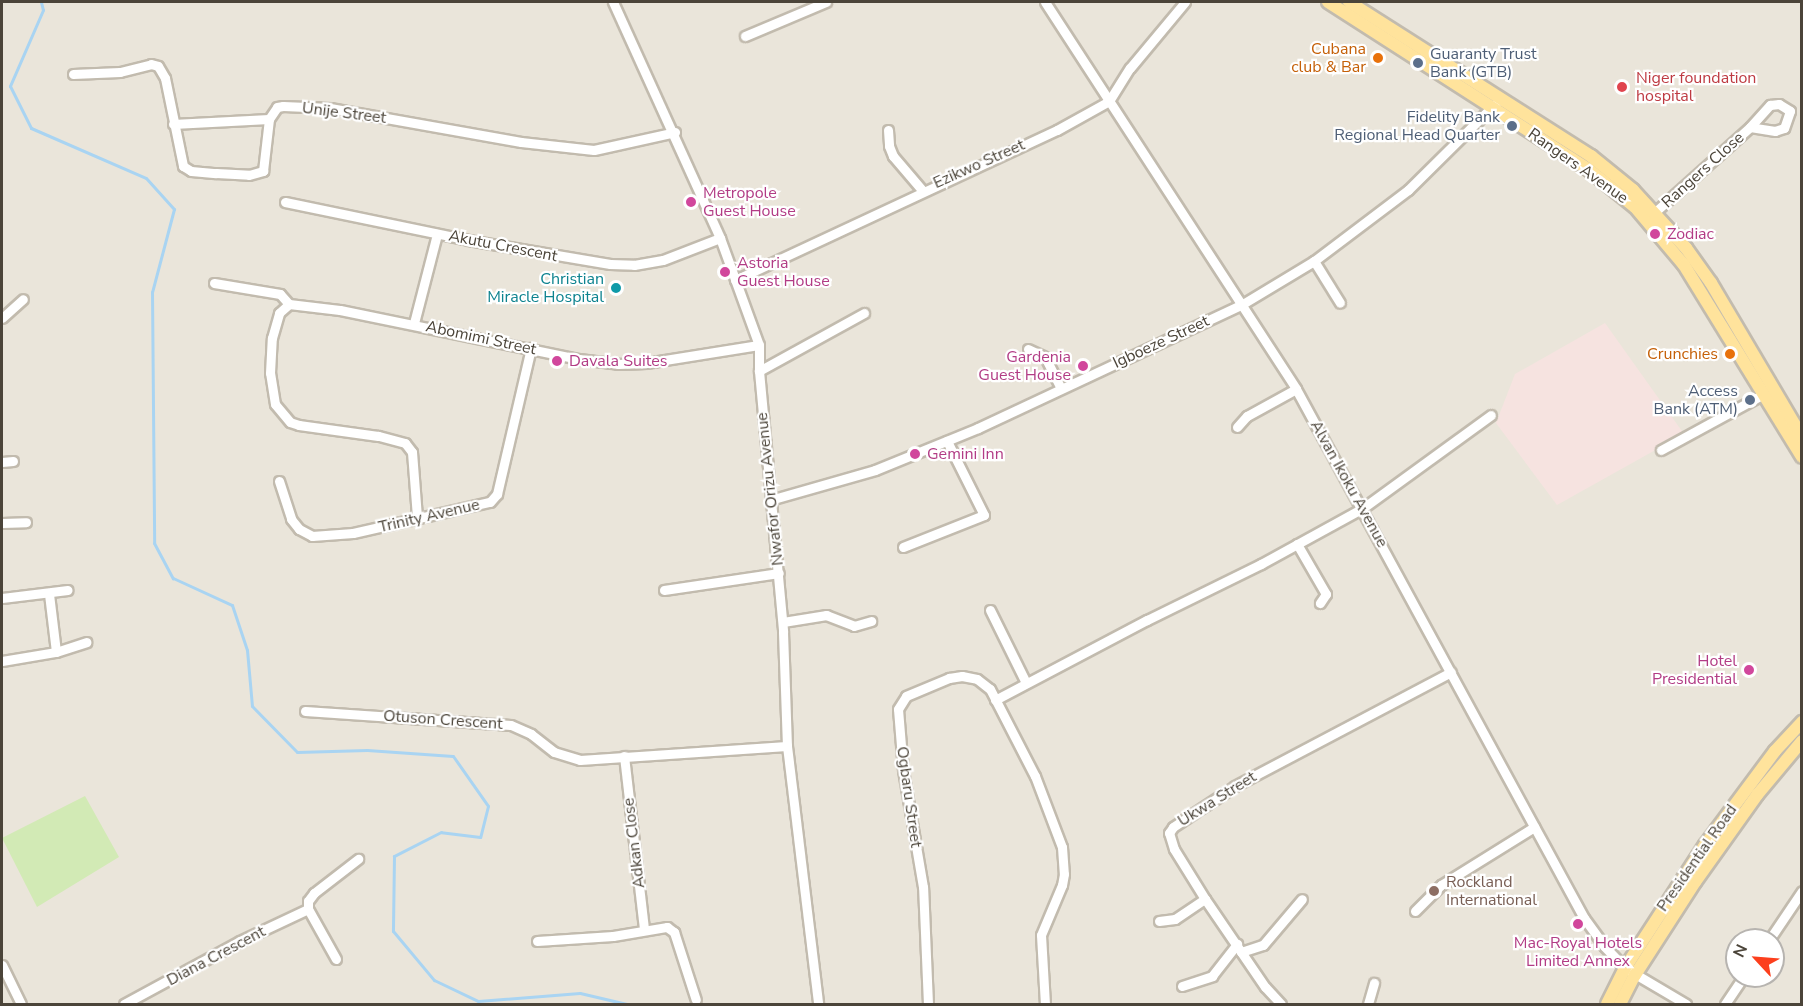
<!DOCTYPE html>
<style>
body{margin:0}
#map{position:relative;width:1803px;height:1006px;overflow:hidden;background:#f6f3ec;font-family:"Nunito Sans",sans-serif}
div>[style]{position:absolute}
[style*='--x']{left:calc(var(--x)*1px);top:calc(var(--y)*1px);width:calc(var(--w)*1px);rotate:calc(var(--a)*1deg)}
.residential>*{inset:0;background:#eae5da}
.medical>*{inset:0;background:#f6e3e0}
.green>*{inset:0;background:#d2eab5}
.stream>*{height:3px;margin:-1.5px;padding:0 1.5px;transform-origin:1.5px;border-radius:1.5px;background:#a9d4f2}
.roads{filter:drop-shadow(2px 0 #c2bbae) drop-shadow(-2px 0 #c2bbae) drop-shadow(0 2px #c2bbae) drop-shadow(0 -2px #c2bbae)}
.minor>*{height:9px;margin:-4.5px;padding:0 4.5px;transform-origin:4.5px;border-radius:4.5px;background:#fff}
.major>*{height:12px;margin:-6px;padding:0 6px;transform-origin:6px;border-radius:6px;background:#ffe39c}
.dots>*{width:16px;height:16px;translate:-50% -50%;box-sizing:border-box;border:3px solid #fff;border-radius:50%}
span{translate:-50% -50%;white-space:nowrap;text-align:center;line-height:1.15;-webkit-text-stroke:4.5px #fff;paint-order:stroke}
.food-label{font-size:16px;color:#c56008}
.right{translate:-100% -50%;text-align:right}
.service-label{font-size:16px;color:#4e5e75}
.left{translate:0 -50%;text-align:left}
.health-label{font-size:16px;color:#be3a42}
.street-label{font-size:16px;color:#4b4439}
.hotel-label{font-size:16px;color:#b23c85}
.culture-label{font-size:16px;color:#0d838f}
.education-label{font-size:16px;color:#785e54}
.frame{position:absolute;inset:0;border:3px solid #4b4439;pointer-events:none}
.north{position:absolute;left:1725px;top:928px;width:60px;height:60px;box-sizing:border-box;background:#fff;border:2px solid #b7b4b0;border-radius:50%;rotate:296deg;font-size:16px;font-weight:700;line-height:24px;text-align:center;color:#4b4439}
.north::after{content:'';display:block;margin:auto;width:21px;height:27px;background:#fc3f1d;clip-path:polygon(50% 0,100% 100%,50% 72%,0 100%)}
</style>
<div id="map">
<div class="residential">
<i style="clip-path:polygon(evenodd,2px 2px,1801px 2px,1801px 1004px,2px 1004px,2px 2px,1737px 940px,1773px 940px,1773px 976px,1737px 976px,1737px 940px)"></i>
</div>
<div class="medical">
<i style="clip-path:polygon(1605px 323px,1684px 434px,1557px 505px,1496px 423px,1515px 374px)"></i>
</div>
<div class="green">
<i style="clip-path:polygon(85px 796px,119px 857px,37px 907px,2px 838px)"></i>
</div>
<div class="stream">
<i style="--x:41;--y:2;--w:8;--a:76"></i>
<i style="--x:43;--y:10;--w:83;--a:113.5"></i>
<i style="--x:10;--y:86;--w:47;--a:63.4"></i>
<i style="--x:31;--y:128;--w:125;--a:23.5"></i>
<i style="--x:146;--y:178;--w:42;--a:47.9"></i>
<i style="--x:174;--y:209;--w:86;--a:104.8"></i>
<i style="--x:152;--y:292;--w:251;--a:89.5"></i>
<i style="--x:154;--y:543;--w:40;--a:62"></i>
<i style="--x:173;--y:578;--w:65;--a:24.6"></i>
<i style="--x:232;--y:605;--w:47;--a:71.6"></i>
<i style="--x:247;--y:650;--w:56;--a:84.9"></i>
<i style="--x:252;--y:706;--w:64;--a:45.6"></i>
<i style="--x:297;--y:752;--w:70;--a:-1.6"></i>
<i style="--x:367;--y:750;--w:86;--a:4"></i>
<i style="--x:453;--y:756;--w:61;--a:55"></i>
<i style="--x:488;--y:806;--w:32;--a:104"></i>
<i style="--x:480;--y:837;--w:39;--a:-173"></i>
<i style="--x:441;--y:832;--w:53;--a:152.9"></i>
<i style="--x:394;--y:856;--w:75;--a:90.8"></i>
<i style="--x:393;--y:931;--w:64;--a:50.1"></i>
<i style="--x:434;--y:980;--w:49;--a:25.5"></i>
<i style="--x:478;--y:1001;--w:102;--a:-4.5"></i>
<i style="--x:580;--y:993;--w:48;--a:13.2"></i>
</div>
<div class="roads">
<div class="minor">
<i style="--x:613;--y:2;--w:259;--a:65.6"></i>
<i style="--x:720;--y:238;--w:114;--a:70"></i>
<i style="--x:759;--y:345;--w:26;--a:90"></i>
<i style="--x:759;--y:371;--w:262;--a:84.7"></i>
<i style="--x:783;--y:632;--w:114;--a:88"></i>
<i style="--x:787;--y:746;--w:260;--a:83.1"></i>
<i style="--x:1045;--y:2;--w:461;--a:57"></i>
<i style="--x:1296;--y:389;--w:602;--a:61.44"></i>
<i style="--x:1584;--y:918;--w:34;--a:54"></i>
<i style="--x:1604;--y:946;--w:30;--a:46"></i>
<i style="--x:1625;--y:968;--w:71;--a:30.5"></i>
<i style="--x:745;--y:36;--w:88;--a:-22.8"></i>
<i style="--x:73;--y:74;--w:47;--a:-2.4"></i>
<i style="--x:120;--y:72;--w:32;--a:-14"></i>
<i style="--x:151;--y:64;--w:7;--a:16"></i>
<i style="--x:158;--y:66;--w:14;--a:60"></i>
<i style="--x:165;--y:78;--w:90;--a:78.4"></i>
<i style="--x:183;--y:166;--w:9;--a:32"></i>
<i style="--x:191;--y:171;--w:25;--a:5"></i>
<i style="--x:216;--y:173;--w:33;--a:3"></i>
<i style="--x:249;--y:175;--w:15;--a:-16"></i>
<i style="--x:263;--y:171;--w:52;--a:-83.4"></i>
<i style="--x:269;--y:119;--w:14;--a:-56"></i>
<i style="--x:277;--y:107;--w:6;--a:-9"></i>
<i style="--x:283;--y:106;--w:47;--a:2.4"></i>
<i style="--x:330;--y:108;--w:194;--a:10.1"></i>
<i style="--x:521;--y:142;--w:73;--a:6.3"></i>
<i style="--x:594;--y:150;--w:83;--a:-12.5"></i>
<i style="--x:173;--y:124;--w:96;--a:-3"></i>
<i style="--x:888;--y:130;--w:16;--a:86"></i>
<i style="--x:889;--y:146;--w:11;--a:68"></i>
<i style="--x:893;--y:156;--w:45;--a:49.5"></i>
<i style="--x:285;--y:202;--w:187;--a:11.7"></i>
<i style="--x:468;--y:240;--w:144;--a:9.6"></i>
<i style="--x:610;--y:264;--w:24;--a:2"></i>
<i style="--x:634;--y:265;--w:29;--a:-10"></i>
<i style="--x:663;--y:260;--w:61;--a:-21.1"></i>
<i style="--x:1655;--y:212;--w:127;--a:-41.8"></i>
<i style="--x:1750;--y:127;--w:30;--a:-48"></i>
<i style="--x:1770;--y:105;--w:9;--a:-6"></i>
<i style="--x:1779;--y:104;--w:13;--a:32"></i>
<i style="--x:1790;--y:111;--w:18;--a:109"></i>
<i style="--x:1784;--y:128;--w:9;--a:162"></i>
<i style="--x:1775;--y:131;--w:25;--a:-171"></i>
<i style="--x:1314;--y:261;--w:49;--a:58.2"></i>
<i style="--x:735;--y:280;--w:355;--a:-25"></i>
<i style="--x:1057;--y:130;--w:60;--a:-29.1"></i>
<i style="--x:1109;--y:101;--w:39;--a:-58"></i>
<i style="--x:1130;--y:68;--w:86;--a:-50.2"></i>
<i style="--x:214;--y:283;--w:67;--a:9.5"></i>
<i style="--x:280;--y:294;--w:13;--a:48"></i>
<i style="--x:2;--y:318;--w:28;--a:-42"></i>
<i style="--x:414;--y:323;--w:92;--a:-75.5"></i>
<i style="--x:1028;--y:349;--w:19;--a:25"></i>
<i style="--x:1045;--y:357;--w:35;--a:63"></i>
<i style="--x:759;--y:371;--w:120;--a:-28.9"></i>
<i style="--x:1237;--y:427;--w:15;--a:-48"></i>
<i style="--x:1247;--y:416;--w:56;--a:-28.9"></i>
<i style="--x:1661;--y:450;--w:115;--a:-28.6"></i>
<i style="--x:2;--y:462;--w:11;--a:-5"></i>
<i style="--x:279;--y:481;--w:40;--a:72"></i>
<i style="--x:291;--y:519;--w:13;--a:51"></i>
<i style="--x:299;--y:529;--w:15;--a:28"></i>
<i style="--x:312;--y:536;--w:41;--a:-4.2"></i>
<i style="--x:353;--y:533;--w:140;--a:-12.8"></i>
<i style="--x:490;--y:502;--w:11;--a:-49"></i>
<i style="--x:497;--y:494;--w:150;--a:-76.9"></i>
<i style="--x:770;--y:500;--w:109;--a:-15.9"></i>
<i style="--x:875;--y:470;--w:111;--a:-22.2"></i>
<i style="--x:978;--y:428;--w:290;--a:-25.1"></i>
<i style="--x:1241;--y:305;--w:85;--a:-31.1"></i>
<i style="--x:1314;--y:261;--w:118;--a:-37.1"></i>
<i style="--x:1408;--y:190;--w:124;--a:-44.7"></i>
<i style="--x:417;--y:517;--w:65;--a:-94.4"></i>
<i style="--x:412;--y:452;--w:11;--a:-128"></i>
<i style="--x:405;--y:443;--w:28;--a:-165"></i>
<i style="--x:378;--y:436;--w:80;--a:-172.1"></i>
<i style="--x:299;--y:425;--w:9;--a:-162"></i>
<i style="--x:290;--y:422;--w:23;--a:-130"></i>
<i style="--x:275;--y:404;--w:31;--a:-99"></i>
<i style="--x:270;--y:373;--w:35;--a:-87"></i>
<i style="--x:272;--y:338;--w:26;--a:-74"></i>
<i style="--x:279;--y:313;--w:13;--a:-42"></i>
<i style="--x:289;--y:304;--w:51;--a:6.7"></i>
<i style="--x:340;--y:310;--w:244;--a:11.6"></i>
<i style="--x:579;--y:359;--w:39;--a:7"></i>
<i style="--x:618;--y:364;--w:28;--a:-2"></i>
<i style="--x:646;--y:363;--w:114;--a:-9.1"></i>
<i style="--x:2;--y:523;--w:24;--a:-2"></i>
<i style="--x:1297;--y:544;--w:58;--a:59.9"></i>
<i style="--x:1326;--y:594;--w:11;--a:124"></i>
<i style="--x:903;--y:547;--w:87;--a:-21.6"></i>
<i style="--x:984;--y:515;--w:83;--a:-116.6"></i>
<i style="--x:664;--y:590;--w:116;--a:-8.4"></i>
<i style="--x:49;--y:594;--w:58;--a:83.1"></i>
<i style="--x:2;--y:598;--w:66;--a:-6.9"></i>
<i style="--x:990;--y:610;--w:81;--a:63.7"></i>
<i style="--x:783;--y:622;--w:44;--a:-9.2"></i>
<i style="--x:826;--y:615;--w:30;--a:21"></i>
<i style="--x:854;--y:626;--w:18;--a:-16"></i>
<i style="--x:2;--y:661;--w:55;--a:-9.5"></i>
<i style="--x:56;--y:652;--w:32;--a:-18"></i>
<i style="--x:995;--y:700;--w:172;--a:-27.8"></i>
<i style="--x:1147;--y:620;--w:127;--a:-26.2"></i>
<i style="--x:1261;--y:564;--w:116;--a:-28.8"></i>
<i style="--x:1363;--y:508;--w:158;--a:-36"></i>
<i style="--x:305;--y:711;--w:206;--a:3.9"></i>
<i style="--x:511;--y:725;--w:22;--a:24"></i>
<i style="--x:531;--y:734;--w:29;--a:38"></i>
<i style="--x:554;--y:752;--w:27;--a:17"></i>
<i style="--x:580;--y:760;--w:207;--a:-3.9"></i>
<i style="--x:624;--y:756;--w:174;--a:83.4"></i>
<i style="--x:1415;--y:911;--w:37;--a:-45"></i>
<i style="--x:1441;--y:885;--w:110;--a:-31.9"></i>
<i style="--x:1159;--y:921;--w:16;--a:-7"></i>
<i style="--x:1175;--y:919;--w:36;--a:-34"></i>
<i style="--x:1769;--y:940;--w:59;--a:-56"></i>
<i style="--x:537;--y:941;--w:76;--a:-3.8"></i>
<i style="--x:613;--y:936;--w:55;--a:-9.5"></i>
<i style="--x:667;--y:927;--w:9;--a:36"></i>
<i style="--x:674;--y:932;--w:71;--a:72.1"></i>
<i style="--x:1241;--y:952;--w:23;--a:-18"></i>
<i style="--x:1263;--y:945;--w:60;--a:-49.7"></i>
<i style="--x:336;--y:959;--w:57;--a:-119.2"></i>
<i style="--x:308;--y:909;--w:8;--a:-90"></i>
<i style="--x:308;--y:901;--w:10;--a:-53"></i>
<i style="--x:314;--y:893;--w:56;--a:-37.7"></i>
<i style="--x:2;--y:965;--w:43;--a:64"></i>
<i style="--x:1182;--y:986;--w:32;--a:-18"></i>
<i style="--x:1212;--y:976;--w:41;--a:-52"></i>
<i style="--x:124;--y:1004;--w:132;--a:-28.5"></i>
<i style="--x:240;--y:941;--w:75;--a:-25.2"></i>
<i style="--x:928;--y:1004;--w:117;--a:-92.4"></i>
<i style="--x:923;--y:887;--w:119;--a:-99.7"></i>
<i style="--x:903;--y:770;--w:61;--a:-94.7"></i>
<i style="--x:898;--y:709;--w:15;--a:-58"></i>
<i style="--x:906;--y:696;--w:47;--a:-22.7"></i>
<i style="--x:949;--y:678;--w:13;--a:-9"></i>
<i style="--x:962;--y:676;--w:15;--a:11"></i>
<i style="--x:977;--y:679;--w:16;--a:38"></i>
<i style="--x:990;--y:689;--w:98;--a:62.7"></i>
<i style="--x:1035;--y:776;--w:76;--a:69.2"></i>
<i style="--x:1062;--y:847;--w:27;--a:86"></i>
<i style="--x:1064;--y:874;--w:11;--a:100"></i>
<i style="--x:1062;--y:885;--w:54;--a:112.8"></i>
<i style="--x:1041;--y:935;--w:69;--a:86.7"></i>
<i style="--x:1281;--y:1004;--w:23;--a:-133"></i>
<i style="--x:1265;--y:987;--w:107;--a:-124.3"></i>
<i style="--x:1205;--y:899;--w:59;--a:-121.8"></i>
<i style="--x:1174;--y:849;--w:17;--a:-107"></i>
<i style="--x:1169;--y:833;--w:7;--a:-56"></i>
<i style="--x:1173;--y:827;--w:74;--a:-33.5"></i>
<i style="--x:1235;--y:786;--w:244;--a:-27.8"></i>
<i style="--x:1368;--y:1004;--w:22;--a:-74"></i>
<i style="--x:1725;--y:1004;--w:34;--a:-56"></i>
</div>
<div class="major">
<i style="--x:1328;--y:2;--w:309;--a:32.7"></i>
<i style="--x:1588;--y:169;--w:60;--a:39"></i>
<i style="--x:1635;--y:207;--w:76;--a:49.8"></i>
<i style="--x:1684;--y:265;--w:225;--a:58.4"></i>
<i style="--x:1349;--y:2;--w:287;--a:32.5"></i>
<i style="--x:1591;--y:156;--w:54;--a:39"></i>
<i style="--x:1633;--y:190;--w:79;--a:47.6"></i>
<i style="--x:1686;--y:248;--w:43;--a:54.5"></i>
<i style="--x:1711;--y:283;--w:179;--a:59.4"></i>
<i style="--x:1607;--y:1004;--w:40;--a:-63.4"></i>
<i style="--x:1625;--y:968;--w:147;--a:-57"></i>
<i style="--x:1705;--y:845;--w:117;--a:-53.3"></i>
<i style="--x:1775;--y:751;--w:40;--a:-47"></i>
<i style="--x:1620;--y:1004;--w:33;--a:-63"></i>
<i style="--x:1635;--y:975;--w:111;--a:-57.2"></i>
<i style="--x:1695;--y:882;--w:107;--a:-54.5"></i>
<i style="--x:1757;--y:795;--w:70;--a:-50.2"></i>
</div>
</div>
<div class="dots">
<i style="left:1378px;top:58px;background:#e8710a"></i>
<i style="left:1418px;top:63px;background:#5c6f8a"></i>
<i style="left:1622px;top:87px;background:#e0444e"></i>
<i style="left:1512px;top:126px;background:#5c6f8a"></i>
<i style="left:691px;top:202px;background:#d1479c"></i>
<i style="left:1655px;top:234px;background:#d1479c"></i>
<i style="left:725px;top:272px;background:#d1479c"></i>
<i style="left:616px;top:288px;background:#0f9aa8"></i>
<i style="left:1730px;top:354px;background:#e8710a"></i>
<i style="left:557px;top:361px;background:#d1479c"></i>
<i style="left:1083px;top:366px;background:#d1479c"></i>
<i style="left:1750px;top:400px;background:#5c6f8a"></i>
<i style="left:915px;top:454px;background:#d1479c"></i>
<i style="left:1749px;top:670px;background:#d1479c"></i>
<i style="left:1434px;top:891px;background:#8d6e63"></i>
<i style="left:1578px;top:924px;background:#d1479c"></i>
</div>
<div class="food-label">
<span class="right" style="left:1366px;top:58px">Cubana<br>club &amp; Bar</span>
<span class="right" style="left:1718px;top:354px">Crunchies</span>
</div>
<div class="service-label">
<span class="left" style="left:1430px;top:63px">Guaranty Trust<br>Bank (GTB)</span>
<span class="right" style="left:1500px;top:126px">Fidelity Bank<br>Regional Head Quarter</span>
<span class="right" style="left:1738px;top:400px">Access<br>Bank (ATM)</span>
</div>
<div class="health-label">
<span class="left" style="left:1636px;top:87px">Niger foundation<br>hospital</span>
</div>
<div class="street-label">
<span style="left:344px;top:113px;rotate:7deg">Unije Street</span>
<span style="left:979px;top:164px;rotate:-24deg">Ezikwo Street</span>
<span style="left:1578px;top:166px;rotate:35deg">Rangers Avenue</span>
<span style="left:1703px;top:170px;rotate:-42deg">Rangers Close</span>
<span style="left:503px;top:246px;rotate:11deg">Akutu Crescent</span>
<span style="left:481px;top:338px;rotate:12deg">Abomimi Street</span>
<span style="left:1161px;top:342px;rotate:-25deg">Igboeze Street</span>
<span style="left:1349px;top:484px;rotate:61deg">Alvan Ikoku Avenue</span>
<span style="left:770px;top:489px;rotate:-96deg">Nwafor Orizu Avenue</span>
<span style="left:429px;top:516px;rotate:-13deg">Trinity Avenue</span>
<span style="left:443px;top:720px;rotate:4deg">Otuson Crescent</span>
<span style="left:909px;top:797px;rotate:82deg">Ogbaru Street</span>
<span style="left:1217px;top:799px;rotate:-32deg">Ukwa Street</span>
<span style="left:634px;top:843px;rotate:-97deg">Adkan Close</span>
<span style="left:1697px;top:858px;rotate:-55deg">Presidential Road</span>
<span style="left:216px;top:956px;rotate:-28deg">Diana Crescent</span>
</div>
<div class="hotel-label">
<span class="left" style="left:703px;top:202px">Metropole<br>Guest House</span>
<span class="left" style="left:1667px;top:234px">Zodiac</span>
<span class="left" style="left:737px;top:272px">Astoria<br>Guest House</span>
<span class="right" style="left:1071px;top:366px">Gardenia<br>Guest House</span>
<span class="left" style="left:569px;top:361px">Davala Suites</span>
<span class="left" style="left:927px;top:454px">Gemini Inn</span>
<span class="right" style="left:1737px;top:670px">Hotel<br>Presidential</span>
<span style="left:1578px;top:952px">Mac-Royal Hotels<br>Limited Annex</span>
</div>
<div class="culture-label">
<span class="right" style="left:604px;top:288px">Christian<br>Miracle Hospital</span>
</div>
<div class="education-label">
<span class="left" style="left:1446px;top:891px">Rockland<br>International</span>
</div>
<div class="frame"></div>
<div class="north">N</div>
</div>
